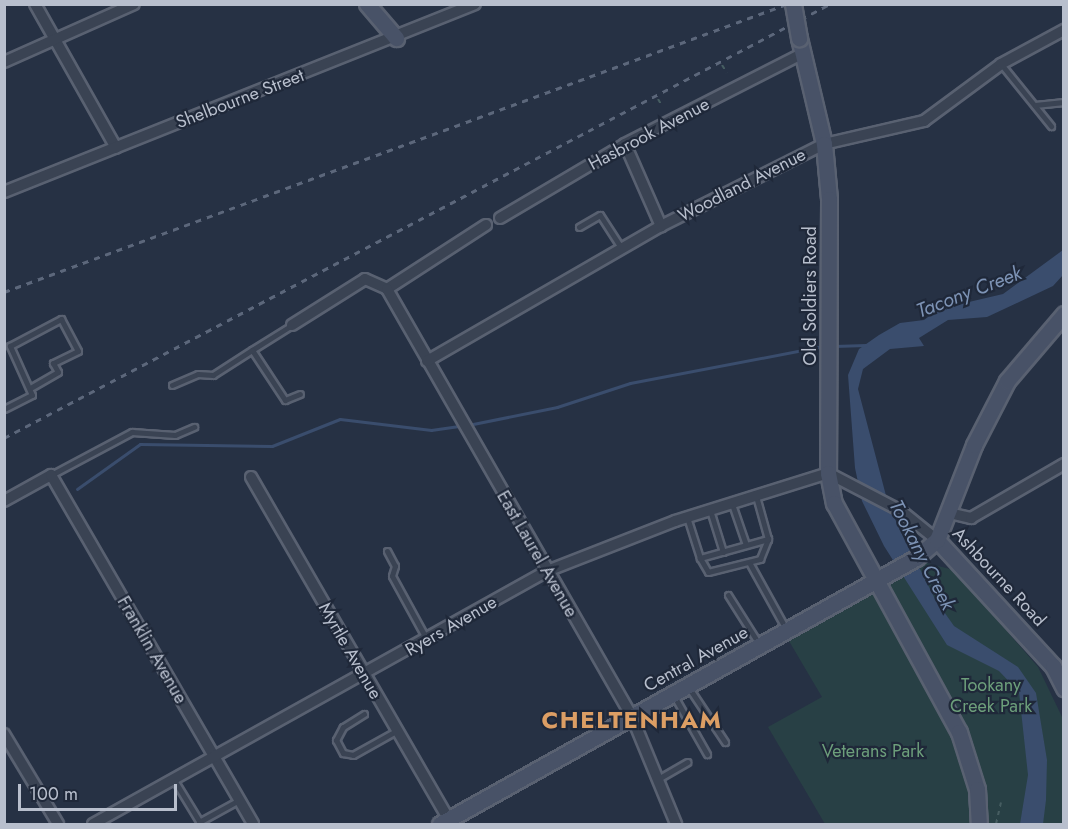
<!DOCTYPE html>
<style>
body{margin:0}
#map{position:relative;width:1068px;height:829px;overflow:hidden;background:#263144;font-family:Jost,sans-serif}
div>[style]{position:absolute}
[style*='--x']{left:calc(var(--x)*1px);top:calc(var(--y)*1px);width:calc(var(--w)*1px);rotate:calc(var(--a)*1deg)}
.green>*{inset:0;background:#284045}
.water>*{inset:0;background:#3a4d6d}
.stream>*{height:3px;margin:-1.5px;padding:0 1.5px;transform-origin:1.5px;border-radius:1.5px;background:#3a4d6d}
.path>*{height:2px;margin-top:-1px;transform-origin:0;background:repeating-linear-gradient(90deg,#465d61 0 4.5px,transparent 0 9px)}
.roads{filter:drop-shadow(2px 0 #596171) drop-shadow(-2px 0 #596171) drop-shadow(0 2px #596171) drop-shadow(0 -2px #596171)}
.lane>*{height:5px;margin:-2.5px;padding:0 2.5px;transform-origin:2.5px;border-radius:2.5px;background:#3a4353}
.street>*{height:10px;margin:-5px;padding:0 5px;transform-origin:5px;border-radius:5px;background:#3a4353}
.secondary>*{height:15px;margin:-7.5px;padding:0 7.5px;transform-origin:7.5px;border-radius:7.5px;background:#485267}
.rail>*{height:3px;margin-top:-1.5px;transform-origin:0;background:repeating-linear-gradient(90deg,#5c677b 0 6px,transparent 0 12px)}
.bridges{filter:drop-shadow(2px 0 #596171) drop-shadow(-2px 0 #596171) drop-shadow(0 2px #596171) drop-shadow(0 -2px #596171)}
.secondary-bridge>*{height:15px;margin:-7.5px;padding:0 7.5px;transform-origin:7.5px;border-radius:7.5px;background:#485267}
span{translate:-50% -50%;white-space:nowrap;text-align:center;line-height:1.15;-webkit-text-stroke:4.5px #1f2839;paint-order:stroke}
.street-label{font-size:18px;color:#b8bfcd}
.park-label{font-size:18px;color:#6d9f7b}
.water-label{font-size:20px;color:#7d93b5;font-style:italic}
.district-label{font-size:24px;color:#dc9e64;font-weight:700;letter-spacing:1.5px}
.frame{position:absolute;inset:0;border:6px solid #b8bfcd;pointer-events:none}
.scale{position:absolute;left:18px;top:784px;width:159px;height:27px;box-sizing:border-box;border:3px solid #b8bfcd;border-top:0;padding-left:8px;font-size:18px;line-height:21px;white-space:nowrap;color:#b8bfcd;-webkit-text-stroke:4px #1f2839;paint-order:stroke}
</style>
<div id="map">
<div class="green">
<i style="clip-path:polygon(926px 563px,954px 570px,1038px 667px,1063px 719px,1063px 824px,825px 824px,768px 727px,822px 697px,789px 641px)"></i>
</div>
<div class="water">
<i style="clip-path:polygon(1063px 250px,1063px 275px,1053px 286px,987px 317px,948px 320px,919px 338px,924px 346px,890px 349px,863px 369px,858px 389px,889px 507px,935px 599px,954px 626px,1018px 667px,1036px 693px,1047px 760px,1046px 800px,1043px 824px,1020px 824px,1028px 775px,1019px 692px,999px 671px,947px 645px,884px 546px,862px 501px,855px 468px,848px 375px,859px 349px,879px 335px,900px 323px,924px 320px,939px 309px,1003px 294px)"></i>
</div>
<div class="stream">
<i style="--x:834;--y:346;--w:32;--a:-2"></i>
<i style="--x:468;--y:425;--w:91;--a:-11.4"></i>
<i style="--x:557;--y:407;--w:77;--a:-18.2"></i>
<i style="--x:630;--y:383;--w:197;--a:-10.8"></i>
<i style="--x:77;--y:489;--w:77;--a:-35.5"></i>
<i style="--x:140;--y:444;--w:132;--a:0.9"></i>
<i style="--x:272;--y:446;--w:73;--a:-21.7"></i>
<i style="--x:340;--y:419;--w:92;--a:6.9"></i>
<i style="--x:431;--y:430;--w:30;--a:-8"></i>
</div>
<div class="path">
<i style="--x:722;--y:65;--w:9;--a:58"></i>
<i style="--x:658;--y:99;--w:8;--a:60"></i>
<i style="--x:996;--y:824;--w:22;--a:-77"></i>
</div>
<div class="roads">
<div class="lane">
<i style="--x:1001;--y:64;--w:80;--a:51.1"></i>
<i style="--x:1035;--y:105;--w:29;--a:-6"></i>
<i style="--x:579;--y:227;--w:24;--a:-30"></i>
<i style="--x:600;--y:215;--w:40;--a:57.1"></i>
<i style="--x:292;--y:325;--w:47;--a:148"></i>
<i style="--x:252;--y:350;--w:60;--a:56.6"></i>
<i style="--x:285;--y:400;--w:16;--a:-22"></i>
<i style="--x:172;--y:385;--w:28;--a:-23"></i>
<i style="--x:198;--y:374;--w:15;--a:4"></i>
<i style="--x:213;--y:375;--w:46;--a:-32.7"></i>
<i style="--x:4;--y:409;--w:31;--a:-27"></i>
<i style="--x:32;--y:395;--w:54;--a:-114.2"></i>
<i style="--x:10;--y:346;--w:58;--a:-27.9"></i>
<i style="--x:61;--y:319;--w:36;--a:62"></i>
<i style="--x:78;--y:351;--w:28;--a:154"></i>
<i style="--x:53;--y:363;--w:10;--a:61"></i>
<i style="--x:58;--y:372;--w:30;--a:150"></i>
<i style="--x:51;--y:475;--w:92;--a:-28"></i>
<i style="--x:132;--y:432;--w:43;--a:4"></i>
<i style="--x:175;--y:435;--w:21;--a:-23"></i>
<i style="--x:756;--y:496;--w:45;--a:74.4"></i>
<i style="--x:732;--y:504;--w:43;--a:71.1"></i>
<i style="--x:710;--y:510;--w:44;--a:72.8"></i>
<i style="--x:687;--y:517;--w:43;--a:72.4"></i>
<i style="--x:700;--y:558;--w:16;--a:60"></i>
<i style="--x:708;--y:572;--w:54;--a:-14"></i>
<i style="--x:760;--y:559;--w:22;--a:-68"></i>
<i style="--x:768;--y:539;--w:71;--a:164.4"></i>
<i style="--x:387;--y:551;--w:17;--a:62"></i>
<i style="--x:395;--y:566;--w:10;--a:107"></i>
<i style="--x:392;--y:576;--w:71;--a:61.3"></i>
<i style="--x:750;--y:564;--w:74;--a:61"></i>
<i style="--x:728;--y:595;--w:58;--a:57.7"></i>
<i style="--x:689;--y:688;--w:65;--a:56.3"></i>
<i style="--x:674;--y:696;--w:67;--a:60.4"></i>
<i style="--x:364;--y:714;--w:25;--a:148"></i>
<i style="--x:343;--y:727;--w:15;--a:118"></i>
<i style="--x:336;--y:740;--w:15;--a:62"></i>
<i style="--x:343;--y:753;--w:10;--a:11"></i>
<i style="--x:353;--y:755;--w:49;--a:-29.2"></i>
<i style="--x:658;--y:779;--w:34;--a:-30"></i>
<i style="--x:174;--y:780;--w:52;--a:58.5"></i>
<i style="--x:199;--y:822;--w:46;--a:-28.8"></i>
</div>
<div class="street">
<i style="--x:35;--y:4;--w:165;--a:60.6"></i>
<i style="--x:4;--y:62;--w:142;--a:-24"></i>
<i style="--x:625;--y:144;--w:90;--a:66.3"></i>
<i style="--x:4;--y:192;--w:507;--a:-21.76"></i>
<i style="--x:500;--y:218;--w:145;--a:-30.6"></i>
<i style="--x:625;--y:144;--w:199;--a:-27"></i>
<i style="--x:387;--y:289;--w:118;--a:-32.9"></i>
<i style="--x:292;--y:325;--w:86;--a:-32.2"></i>
<i style="--x:365;--y:279;--w:24;--a:24"></i>
<i style="--x:387;--y:289;--w:493;--a:60.2"></i>
<i style="--x:632;--y:717;--w:116;--a:67.6"></i>
<i style="--x:427;--y:361;--w:270;--a:-30"></i>
<i style="--x:661;--y:226;--w:182;--a:-26.7"></i>
<i style="--x:824;--y:144;--w:103;--a:-13"></i>
<i style="--x:924;--y:121;--w:96;--a:-36.5"></i>
<i style="--x:1001;--y:64;--w:72;--a:-28.4"></i>
<i style="--x:251;--y:477;--w:401;--a:60"></i>
<i style="--x:4;--y:501;--w:54;--a:-29"></i>
<i style="--x:51;--y:475;--w:403;--a:59.9"></i>
<i style="--x:949;--y:513;--w:23;--a:13"></i>
<i style="--x:971;--y:518;--w:108;--a:-30.1"></i>
<i style="--x:4;--y:734;--w:105;--a:59"></i>
<i style="--x:93;--y:824;--w:520;--a:-29.13"></i>
<i style="--x:547;--y:571;--w:137;--a:-21.3"></i>
<i style="--x:675;--y:521;--w:160;--a:-17.4"></i>
<i style="--x:828;--y:473;--w:82;--a:27.5"></i>
<i style="--x:901;--y:511;--w:46;--a:38.9"></i>
</div>
<div class="secondary">
<i style="--x:367;--y:4;--w:45;--a:49.5"></i>
<i style="--x:799;--y:38;--w:109;--a:76.7"></i>
<i style="--x:824;--y:144;--w:55;--a:84.8"></i>
<i style="--x:829;--y:199;--w:274;--a:90.2"></i>
<i style="--x:828;--y:473;--w:31;--a:79"></i>
<i style="--x:834;--y:503;--w:261;--a:61.4"></i>
<i style="--x:959;--y:732;--w:60;--a:72.5"></i>
<i style="--x:977;--y:789;--w:35;--a:87"></i>
<i style="--x:937;--y:540;--w:171;--a:47.4"></i>
<i style="--x:1053;--y:666;--w:25;--a:63"></i>
<i style="--x:440;--y:824;--w:545;--a:-29.2"></i>
<i style="--x:916;--y:558;--w:28;--a:-41"></i>
<i style="--x:937;--y:540;--w:102;--a:-68.7"></i>
<i style="--x:974;--y:445;--w:72;--a:-62.7"></i>
<i style="--x:1007;--y:381;--w:88;--a:-49.6"></i>
</div>
</div>
<div class="rail">
<i style="--x:4;--y:292;--w:834;--a:-20.19"></i>
<i style="--x:4;--y:438;--w:933;--a:-27.72"></i>
</div>
<div class="bridges">
<div class="secondary-bridge">
<i style="--x:793;--y:4;--w:35;--a:80"></i>
</div>
</div>
<div class="street-label">
<span style="left:240px;top:99px;rotate:-21deg">Shelbourne Street</span>
<span style="left:649px;top:134px;rotate:-28deg">Hasbrook Avenue</span>
<span style="left:742px;top:185px;rotate:-27deg">Woodland Avenue</span>
<span style="left:810px;top:296px;rotate:-90deg">Old Soldiers Road</span>
<span style="left:537px;top:554px;rotate:60deg">East Laurel Avenue</span>
<span style="left:999px;top:577px;rotate:47deg">Ashbourne Road</span>
<span style="left:451px;top:626px;rotate:-30deg">Ryers Avenue</span>
<span style="left:152px;top:650px;rotate:60deg">Franklin Avenue</span>
<span style="left:350px;top:651px;rotate:60deg">Myrtle Avenue</span>
<span style="left:696px;top:659px;rotate:-29deg">Central Avenue</span>
</div>
<div class="park-label">
<span style="left:991px;top:696px">Tookany<br>Creek Park</span>
<span style="left:873px;top:751px">Veterans Park</span>
</div>
<div class="water-label">
<span style="left:969px;top:292px;rotate:-21deg">Tacony Creek</span>
<span style="left:922px;top:555px;rotate:63deg">Tookany Creek</span>
</div>
<div class="district-label">
<span style="left:632px;top:720px">CHELTENHAM</span>
</div>
<div class="frame"></div>
<div class="scale">100 m</div>
</div>
